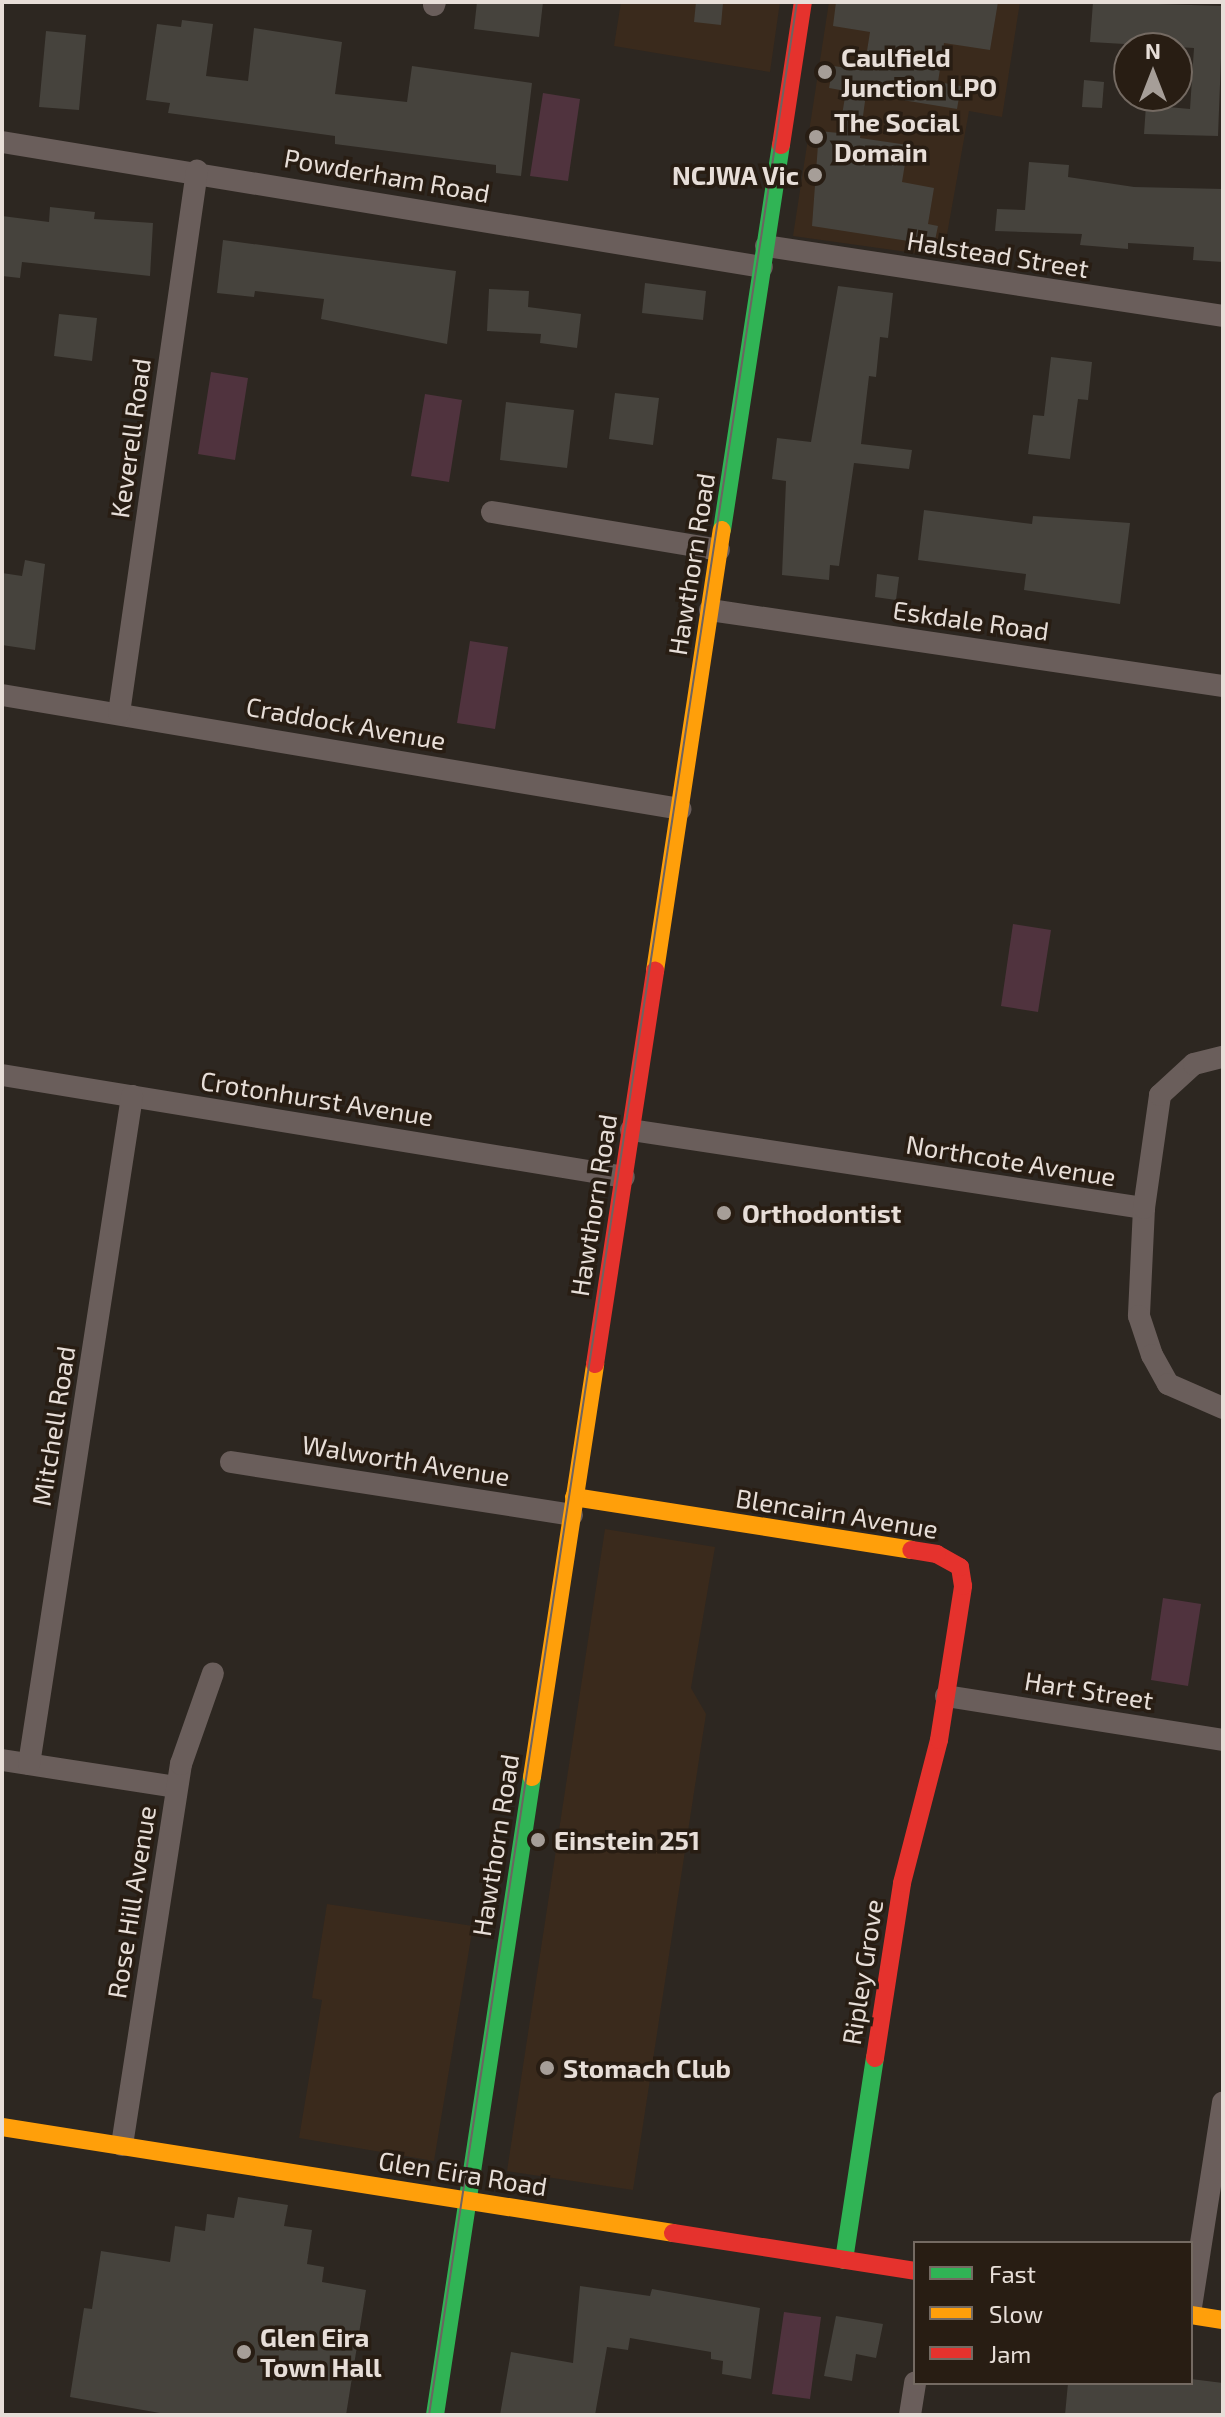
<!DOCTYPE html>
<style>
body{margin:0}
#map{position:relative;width:1225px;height:2417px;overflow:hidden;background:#2d2721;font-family:"Exo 2",sans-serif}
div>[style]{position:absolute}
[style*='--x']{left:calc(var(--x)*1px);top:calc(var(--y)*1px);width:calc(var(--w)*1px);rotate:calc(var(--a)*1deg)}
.built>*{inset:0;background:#3a2a1c}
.green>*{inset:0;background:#50333e}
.building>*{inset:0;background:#46433d}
.street>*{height:22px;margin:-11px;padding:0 11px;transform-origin:11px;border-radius:11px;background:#6a5e5b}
.fast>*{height:18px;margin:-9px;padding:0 9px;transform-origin:9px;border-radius:9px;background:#30b455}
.slow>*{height:18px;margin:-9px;padding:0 9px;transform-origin:9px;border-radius:9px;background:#ff9f0a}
.jam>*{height:18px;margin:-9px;padding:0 9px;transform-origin:9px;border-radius:9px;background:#e5322d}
.tram>*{height:2px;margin:-1px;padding:0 1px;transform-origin:1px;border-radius:1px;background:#6d6361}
.dots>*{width:22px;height:22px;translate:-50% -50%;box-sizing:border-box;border:4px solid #281d13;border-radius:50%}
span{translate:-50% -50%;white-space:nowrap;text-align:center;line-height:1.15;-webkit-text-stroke:7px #281d13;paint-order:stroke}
.poi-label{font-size:26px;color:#e7ded8;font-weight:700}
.left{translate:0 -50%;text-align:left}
.right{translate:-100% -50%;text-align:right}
.street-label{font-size:26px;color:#e7ded8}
.frame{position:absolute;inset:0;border:4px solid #e7ded8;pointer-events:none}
.legend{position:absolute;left:913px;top:2241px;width:280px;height:144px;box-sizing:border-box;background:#281d13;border:2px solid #746a62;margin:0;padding:10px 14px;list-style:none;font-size:24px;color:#e7ded8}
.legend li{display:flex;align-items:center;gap:16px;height:40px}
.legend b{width:40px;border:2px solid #746a62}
.north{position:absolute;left:1113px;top:32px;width:80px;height:80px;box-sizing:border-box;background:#281d13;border:2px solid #746a62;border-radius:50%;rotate:0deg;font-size:22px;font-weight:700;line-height:32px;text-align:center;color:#e7ded8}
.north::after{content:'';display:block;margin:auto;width:28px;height:36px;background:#a69e98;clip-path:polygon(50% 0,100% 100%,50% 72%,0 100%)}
</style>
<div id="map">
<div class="built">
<i style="clip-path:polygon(621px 2px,780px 2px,770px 72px,614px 46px)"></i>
<i style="clip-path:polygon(829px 2px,1020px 2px,1002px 117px,969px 111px,943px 257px,793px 236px)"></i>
<i style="clip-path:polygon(605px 1529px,715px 1547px,691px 1688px,706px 1714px,633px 2190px,507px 2171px)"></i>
<i style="clip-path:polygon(327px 1904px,473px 1926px,434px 2161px,299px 2138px,322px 2000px,312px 1998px)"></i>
</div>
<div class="green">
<i style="clip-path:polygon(543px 93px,580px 99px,568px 181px,530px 176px)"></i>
<i style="clip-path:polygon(211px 372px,248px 378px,235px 460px,198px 454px)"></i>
<i style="clip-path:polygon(425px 394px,462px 400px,449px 482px,411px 476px)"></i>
<i style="clip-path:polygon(470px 641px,508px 647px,495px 729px,457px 723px)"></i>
<i style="clip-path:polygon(1013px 924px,1051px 930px,1038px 1012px,1001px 1006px)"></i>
<i style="clip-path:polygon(1163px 1598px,1201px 1604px,1188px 1686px,1151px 1680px)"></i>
<i style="clip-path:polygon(784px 2312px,821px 2317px,810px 2399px,772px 2394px)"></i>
</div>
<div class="building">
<i style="clip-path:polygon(477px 2px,543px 2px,539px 37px,474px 29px)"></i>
<i style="clip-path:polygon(696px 2px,723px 3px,721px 25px,694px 22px)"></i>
<i style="clip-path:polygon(836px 2px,998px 2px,990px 50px,944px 43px,938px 82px,961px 86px,957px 109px,866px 94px,860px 138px,908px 145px,902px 182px,934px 188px,928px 224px,938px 226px,934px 245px,812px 226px,819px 131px,839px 133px,846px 91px,829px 88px,833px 66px,864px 70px,870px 32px,833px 26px)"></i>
<i style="clip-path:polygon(1093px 2px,1223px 6px,1218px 136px,1144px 134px,1146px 105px,1190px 109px,1194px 48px,1090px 42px)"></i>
<i style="clip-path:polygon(182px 20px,213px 24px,206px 76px,248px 81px,254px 28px,342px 42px,335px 94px,407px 102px,412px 66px,532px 83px,521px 176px,496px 173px,496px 165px,335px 144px,335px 136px,168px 113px,170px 103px,146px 100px,157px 24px,181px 27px)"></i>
<i style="clip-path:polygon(46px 31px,86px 35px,79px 110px,39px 107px)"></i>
<i style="clip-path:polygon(1084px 80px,1104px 82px,1102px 108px,1082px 107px)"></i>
<i style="clip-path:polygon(1029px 162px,1069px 165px,1068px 177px,1134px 187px,1223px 189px,1223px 262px,1193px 260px,1194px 247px,1128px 243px,1128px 249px,1080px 245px,1082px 234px,995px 231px,997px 209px,1025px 210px)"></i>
<i style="clip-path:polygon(50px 207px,95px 212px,94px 219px,153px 223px,150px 276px,22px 262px,20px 278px,2px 276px,2px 216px,49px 222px)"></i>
<i style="clip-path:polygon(223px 240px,456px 271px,447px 344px,321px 319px,324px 299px,255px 291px,254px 297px,217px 293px)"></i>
<i style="clip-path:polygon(645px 283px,706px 291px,703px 320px,642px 313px)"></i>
<i style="clip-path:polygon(838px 286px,893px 293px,888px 338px,880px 337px,876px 377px,869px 376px,861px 444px,912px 450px,909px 469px,854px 463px,839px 566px,830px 565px,829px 580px,782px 575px,786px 481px,772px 479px,777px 438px,811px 442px)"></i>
<i style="clip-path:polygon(489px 289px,529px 291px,528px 307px,581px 314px,577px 348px,540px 343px,541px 334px,487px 331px)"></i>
<i style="clip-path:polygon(59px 314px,97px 318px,92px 361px,54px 356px)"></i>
<i style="clip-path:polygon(1051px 357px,1092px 362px,1088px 400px,1078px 399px,1070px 459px,1028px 454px,1033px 415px,1044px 416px)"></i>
<i style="clip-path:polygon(615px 393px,659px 398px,653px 445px,609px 439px)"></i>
<i style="clip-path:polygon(506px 402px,574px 410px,567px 468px,500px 460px)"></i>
<i style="clip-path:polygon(924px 510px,1032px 524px,1033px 516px,1130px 523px,1120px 604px,1024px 590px,1026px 574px,918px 560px)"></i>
<i style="clip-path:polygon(25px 560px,45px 564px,35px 650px,2px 645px,2px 573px,22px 576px)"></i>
<i style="clip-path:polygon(877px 574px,899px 577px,896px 600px,875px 597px)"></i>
<i style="clip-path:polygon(238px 2197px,288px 2205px,284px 2226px,312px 2230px,307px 2264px,324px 2267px,322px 2282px,366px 2290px,346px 2415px,171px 2415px,70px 2397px,84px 2308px,92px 2309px,101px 2251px,170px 2262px,175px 2226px,205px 2231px,207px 2214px,234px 2218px)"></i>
<i style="clip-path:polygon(580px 2286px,650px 2296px,652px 2289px,760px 2308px,751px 2379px,722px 2374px,723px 2361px,711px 2359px,711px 2352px,630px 2338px,628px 2350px,607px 2347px,595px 2415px,500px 2415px,511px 2352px,573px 2363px)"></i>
<i style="clip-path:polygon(836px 2316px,883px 2324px,876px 2358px,856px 2354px,852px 2381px,824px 2376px)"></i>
<i style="clip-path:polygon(1191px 2379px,1223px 2383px,1223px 2415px,1065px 2415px,1068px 2383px,1191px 2383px)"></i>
</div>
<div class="street">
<i style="--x:434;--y:5;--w:3;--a:-72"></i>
<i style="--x:2;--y:142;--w:770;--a:9.34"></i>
<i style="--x:766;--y:246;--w:462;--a:8.7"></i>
<i style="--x:492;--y:512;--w:230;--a:9.5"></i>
<i style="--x:710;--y:610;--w:519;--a:8.43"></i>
<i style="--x:2;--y:695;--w:688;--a:9.54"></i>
<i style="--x:119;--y:713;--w:548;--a:-81.81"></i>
<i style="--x:2;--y:1075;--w:630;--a:9.31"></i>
<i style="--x:631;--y:1130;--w:519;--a:8.65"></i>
<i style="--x:1144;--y:1208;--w:108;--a:92.7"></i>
<i style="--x:1139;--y:1316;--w:41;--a:71.6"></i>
<i style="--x:1152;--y:1355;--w:33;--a:61"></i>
<i style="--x:1168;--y:1384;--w:60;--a:23.6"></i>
<i style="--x:1144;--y:1208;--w:114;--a:-81.9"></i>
<i style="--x:1160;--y:1095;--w:46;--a:-42.4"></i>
<i style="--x:1194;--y:1064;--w:30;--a:-14"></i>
<i style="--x:231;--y:1462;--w:345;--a:8.8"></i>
<i style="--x:946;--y:1696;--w:280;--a:9"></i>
<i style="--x:2;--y:1760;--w:177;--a:8.8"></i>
<i style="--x:29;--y:1764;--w:676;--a:-81.23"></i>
<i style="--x:122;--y:2145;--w:386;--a:-81.2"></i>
<i style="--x:181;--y:1764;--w:96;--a:-70.6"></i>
<i style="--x:1191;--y:2307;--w:207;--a:-81.1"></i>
<i style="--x:910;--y:2415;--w:33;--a:-81"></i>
</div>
<div class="fast">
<i style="--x:722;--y:530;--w:389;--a:-81.3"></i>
<i style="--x:844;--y:2260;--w:204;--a:-81.3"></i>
<i style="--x:435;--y:2415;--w:645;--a:-81.36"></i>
</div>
<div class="slow">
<i style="--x:655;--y:971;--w:446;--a:-81.4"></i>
<i style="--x:574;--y:1497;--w:341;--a:8.9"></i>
<i style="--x:532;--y:1777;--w:418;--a:-81.3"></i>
<i style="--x:2;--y:2127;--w:679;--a:8.98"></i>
<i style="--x:1191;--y:2315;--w:32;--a:9"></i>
</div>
<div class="jam">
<i style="--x:781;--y:145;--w:145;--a:-81.3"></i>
<i style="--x:595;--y:1364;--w:398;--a:-81.3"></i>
<i style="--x:875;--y:2058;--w:177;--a:-81.2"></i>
<i style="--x:902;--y:1883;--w:148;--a:-75.5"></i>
<i style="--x:939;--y:1740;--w:156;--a:-81.1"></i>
<i style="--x:963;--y:1586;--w:19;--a:-99"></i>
<i style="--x:960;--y:1567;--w:26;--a:-151"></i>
<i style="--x:937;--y:1554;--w:26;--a:-171"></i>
<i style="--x:673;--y:2233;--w:245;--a:8.9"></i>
</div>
<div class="tram">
<i style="--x:429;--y:2415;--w:2441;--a:-81.33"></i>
</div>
<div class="dots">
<i style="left:825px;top:72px;background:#a69e98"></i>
<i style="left:816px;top:137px;background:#a69e98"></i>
<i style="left:815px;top:175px;background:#a69e98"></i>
<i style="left:724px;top:1213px;background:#a69e98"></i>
<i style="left:538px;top:1840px;background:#a69e98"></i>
<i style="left:547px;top:2068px;background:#a69e98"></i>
<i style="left:244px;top:2352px;background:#a69e98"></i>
</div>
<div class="poi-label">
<span class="left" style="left:841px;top:72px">Caulfield<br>Junction LPO</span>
<span class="left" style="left:834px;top:137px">The Social<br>Domain</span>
<span class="right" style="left:799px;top:175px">NCJWA Vic</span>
<span class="left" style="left:742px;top:1213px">Orthodontist</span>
<span class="left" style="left:554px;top:1840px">Einstein 251</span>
<span class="left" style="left:563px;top:2068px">Stomach Club</span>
<span class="left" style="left:260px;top:2352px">Glen Eira<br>Town Hall</span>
</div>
<div class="street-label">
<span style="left:387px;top:175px;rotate:10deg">Powderham Road</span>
<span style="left:998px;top:254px;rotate:9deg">Halstead Street</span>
<span style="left:130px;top:438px;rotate:-82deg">Keverell Road</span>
<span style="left:691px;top:564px;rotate:-81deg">Hawthorn Road</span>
<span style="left:971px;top:620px;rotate:8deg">Eskdale Road</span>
<span style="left:346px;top:723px;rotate:10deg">Craddock Avenue</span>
<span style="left:317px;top:1098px;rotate:9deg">Crotonhurst Avenue</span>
<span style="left:1011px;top:1160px;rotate:9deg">Northcote Avenue</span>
<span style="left:593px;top:1205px;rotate:-81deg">Hawthorn Road</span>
<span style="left:53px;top:1426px;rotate:-81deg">Mitchell Road</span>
<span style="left:406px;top:1460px;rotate:9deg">Walworth Avenue</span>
<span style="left:837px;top:1513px;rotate:9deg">Blencairn Avenue</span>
<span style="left:1089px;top:1690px;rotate:9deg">Hart Street</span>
<span style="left:495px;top:1845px;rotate:-81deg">Hawthorn Road</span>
<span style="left:131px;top:1902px;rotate:-81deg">Rose Hill Avenue</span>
<span style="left:862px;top:1972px;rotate:-81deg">Ripley Grove</span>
<span style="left:463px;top:2173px;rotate:9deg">Glen Eira Road</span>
</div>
<div class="frame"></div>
<ul class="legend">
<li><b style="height:10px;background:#30b455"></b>Fast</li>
<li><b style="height:10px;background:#ff9f0a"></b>Slow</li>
<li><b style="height:10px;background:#e5322d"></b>Jam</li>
</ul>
<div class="north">N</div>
</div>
